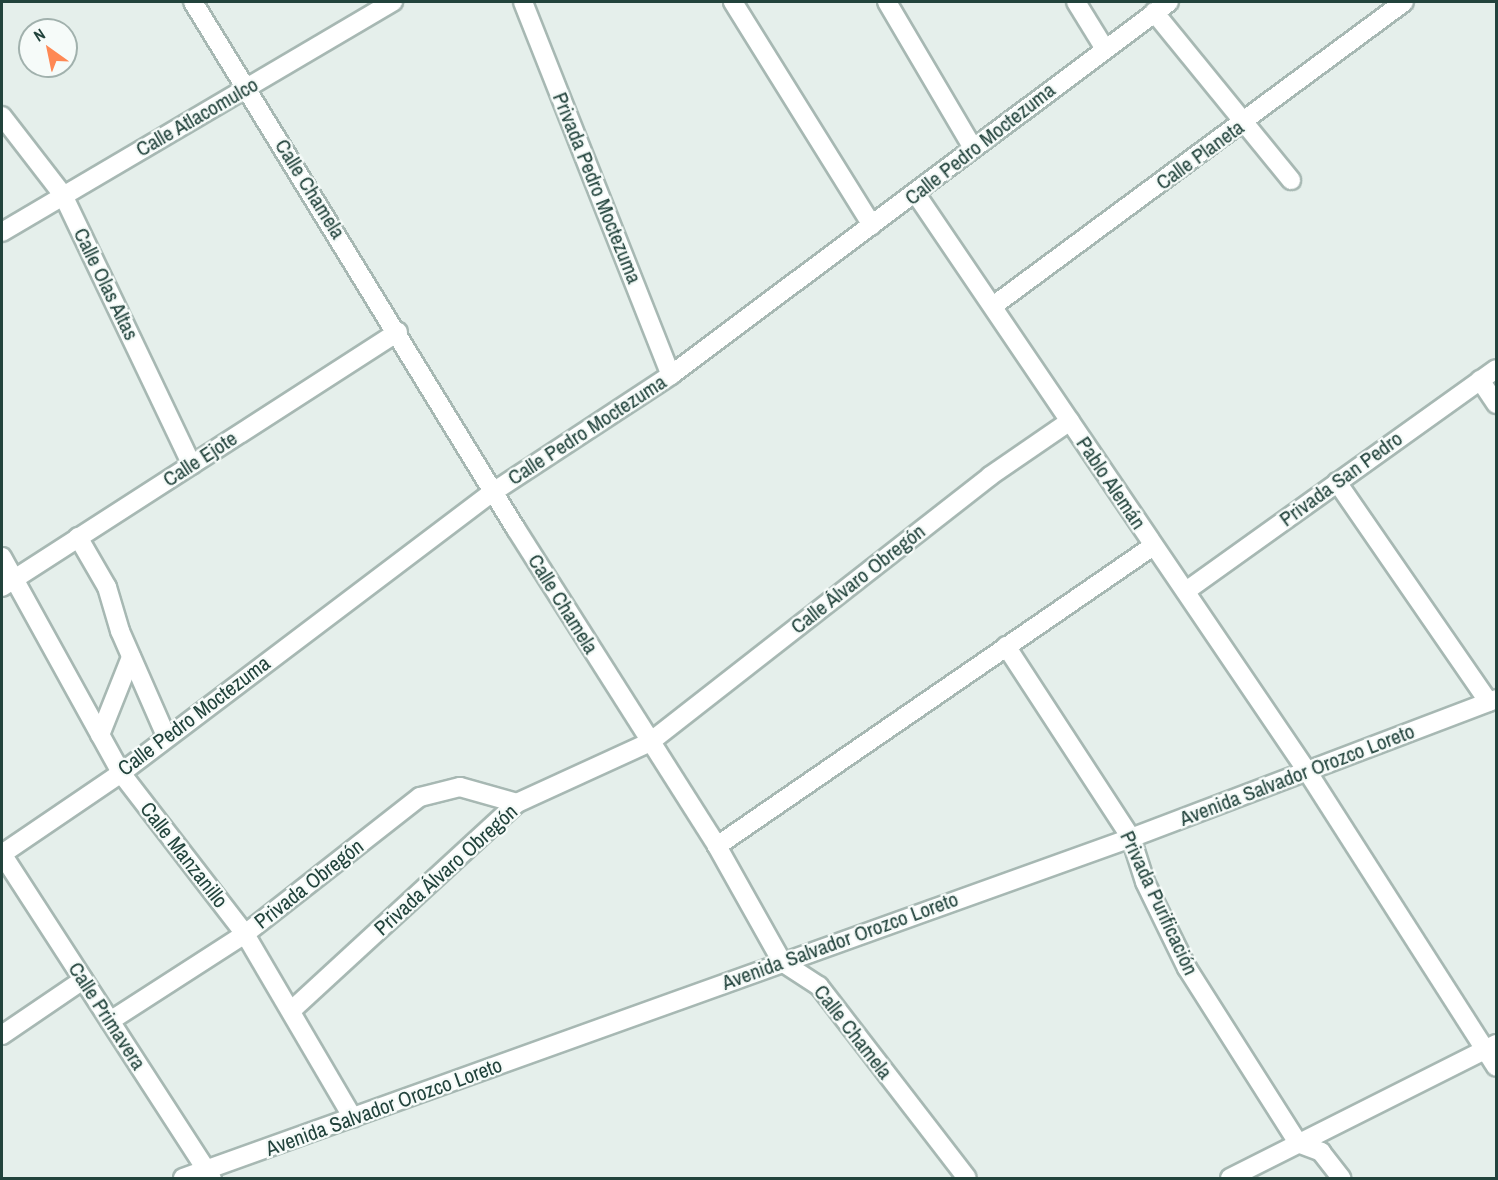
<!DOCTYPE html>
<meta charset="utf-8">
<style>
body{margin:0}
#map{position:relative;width:1498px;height:1180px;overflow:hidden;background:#e5efeb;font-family:"Archivo Narrow",sans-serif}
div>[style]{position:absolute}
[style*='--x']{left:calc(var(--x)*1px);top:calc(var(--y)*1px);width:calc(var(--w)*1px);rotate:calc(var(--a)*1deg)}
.roads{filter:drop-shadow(2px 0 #a7b8b3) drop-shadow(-2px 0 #a7b8b3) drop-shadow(0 2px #a7b8b3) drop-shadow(0 -2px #a7b8b3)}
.minor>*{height:18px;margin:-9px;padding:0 9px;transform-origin:9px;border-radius:9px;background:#fff}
span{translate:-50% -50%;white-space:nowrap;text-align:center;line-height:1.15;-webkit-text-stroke:4.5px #f6fbf9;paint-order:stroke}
.street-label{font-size:21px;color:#22433c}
.frame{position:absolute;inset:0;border:3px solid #22433c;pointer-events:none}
.north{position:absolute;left:18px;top:18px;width:60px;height:60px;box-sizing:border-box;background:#f6fbf9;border:2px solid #a1b1ad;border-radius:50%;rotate:327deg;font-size:16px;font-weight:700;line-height:24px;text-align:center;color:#22433c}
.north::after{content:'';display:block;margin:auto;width:21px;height:27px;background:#fe8854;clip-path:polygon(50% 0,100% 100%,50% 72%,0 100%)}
</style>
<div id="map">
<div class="roads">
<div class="minor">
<i style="--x:193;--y:2;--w:618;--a:58.5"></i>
<i style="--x:516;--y:529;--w:375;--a:57.6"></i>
<i style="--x:717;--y:846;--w:133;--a:60.7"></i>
<i style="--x:782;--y:962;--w:44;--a:33"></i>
<i style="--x:819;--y:986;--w:242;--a:52.4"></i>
<i style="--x:523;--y:2;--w:401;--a:68.4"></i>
<i style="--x:733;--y:2;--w:263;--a:58.1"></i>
<i style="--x:887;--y:2;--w:169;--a:59.5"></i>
<i style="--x:1076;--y:2;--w:55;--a:58.3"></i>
<i style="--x:1154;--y:12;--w:217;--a:50.8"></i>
<i style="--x:2;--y:116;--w:100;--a:52.3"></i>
<i style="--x:63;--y:195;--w:299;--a:64.5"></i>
<i style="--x:916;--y:194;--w:697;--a:55.88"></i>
<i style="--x:1307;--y:771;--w:351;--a:57.4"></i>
<i style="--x:2;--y:232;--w:454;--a:-30.5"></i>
<i style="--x:993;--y:306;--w:511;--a:-36.49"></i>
<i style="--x:1480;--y:380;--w:29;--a:56"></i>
<i style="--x:1337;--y:482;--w:267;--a:55.4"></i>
<i style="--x:78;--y:537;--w:58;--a:59.9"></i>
<i style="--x:107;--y:587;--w:46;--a:73.5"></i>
<i style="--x:120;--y:631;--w:115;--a:66.3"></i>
<i style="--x:2;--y:557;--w:247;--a:61.1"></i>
<i style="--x:121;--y:773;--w:203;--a:52.4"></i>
<i style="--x:245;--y:934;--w:213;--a:59.6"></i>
<i style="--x:2;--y:587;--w:471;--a:-32.8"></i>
<i style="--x:1186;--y:591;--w:381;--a:-35.6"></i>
<i style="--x:1006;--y:646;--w:229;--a:56.9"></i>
<i style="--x:1131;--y:838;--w:46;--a:72.3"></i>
<i style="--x:1145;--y:882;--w:96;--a:64"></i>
<i style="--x:1187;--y:968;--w:207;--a:57.6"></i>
<i style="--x:1298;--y:1143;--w:25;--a:21"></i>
<i style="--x:1321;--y:1152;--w:33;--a:52"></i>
<i style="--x:100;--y:735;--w:84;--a:-68.3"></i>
<i style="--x:717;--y:846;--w:529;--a:-34.53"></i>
<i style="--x:2;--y:854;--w:144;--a:-34.2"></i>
<i style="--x:121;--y:773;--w:466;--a:-37.1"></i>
<i style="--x:493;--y:492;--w:213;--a:-33.3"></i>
<i style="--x:671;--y:375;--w:622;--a:-36.83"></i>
<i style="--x:2;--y:854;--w:386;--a:57.1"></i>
<i style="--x:293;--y:1009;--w:304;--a:-42.6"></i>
<i style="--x:517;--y:803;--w:146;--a:-24.6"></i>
<i style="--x:650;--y:742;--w:432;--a:-38"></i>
<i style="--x:990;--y:476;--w:97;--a:-34.5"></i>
<i style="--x:110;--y:1021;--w:161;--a:-32.8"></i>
<i style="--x:245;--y:934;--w:222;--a:-38.1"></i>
<i style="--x:420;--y:797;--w:41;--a:-14"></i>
<i style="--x:460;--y:787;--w:59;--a:15.7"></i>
<i style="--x:2;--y:1035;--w:98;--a:-34.2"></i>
<i style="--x:183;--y:1178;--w:1007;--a:-19.73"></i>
<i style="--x:1131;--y:838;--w:391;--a:-20.8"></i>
<i style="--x:1230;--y:1178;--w:298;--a:-26.7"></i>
</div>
</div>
<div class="street-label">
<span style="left:197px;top:117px;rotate:-30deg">Calle Atlacomulco</span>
<span style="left:980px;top:144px;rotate:-38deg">Calle Pedro Moctezuma</span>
<span style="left:1200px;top:155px;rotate:-36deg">Calle Planeta</span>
<span style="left:597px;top:188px;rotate:68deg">Privada Pedro Moctezuma</span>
<span style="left:310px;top:189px;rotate:58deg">Calle Chamela</span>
<span style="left:106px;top:284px;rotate:64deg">Calle Olas Altas</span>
<span style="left:587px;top:430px;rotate:-33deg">Calle Pedro Moctezuma</span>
<span style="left:200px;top:459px;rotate:-33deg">Calle Ejote</span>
<span style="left:1341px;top:479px;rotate:-36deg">Privada San Pedro</span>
<span style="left:1111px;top:483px;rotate:56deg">Pablo Alemán</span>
<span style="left:858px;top:579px;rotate:-38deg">Calle Álvaro Obregón</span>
<span style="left:563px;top:604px;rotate:58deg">Calle Chamela</span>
<span style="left:194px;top:716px;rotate:-37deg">Calle Pedro Moctezuma</span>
<span style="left:1297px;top:775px;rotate:-21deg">Avenida Salvador Orozco Loreto</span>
<span style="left:184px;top:855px;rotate:52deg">Calle Manzanillo</span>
<span style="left:446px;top:870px;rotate:-42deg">Privada Álvaro Obregón</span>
<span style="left:309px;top:884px;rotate:-38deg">Privada Obregón</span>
<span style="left:1159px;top:903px;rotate:65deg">Privada Purificación</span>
<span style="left:840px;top:941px;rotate:-20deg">Avenida Salvador Orozco Loreto</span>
<span style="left:107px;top:1016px;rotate:57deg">Calle Primavera</span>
<span style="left:853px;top:1032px;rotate:52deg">Calle Chamela</span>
<span style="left:384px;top:1107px;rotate:-20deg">Avenida Salvador Orozco Loreto</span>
</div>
<div class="frame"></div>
<div class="north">N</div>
</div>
